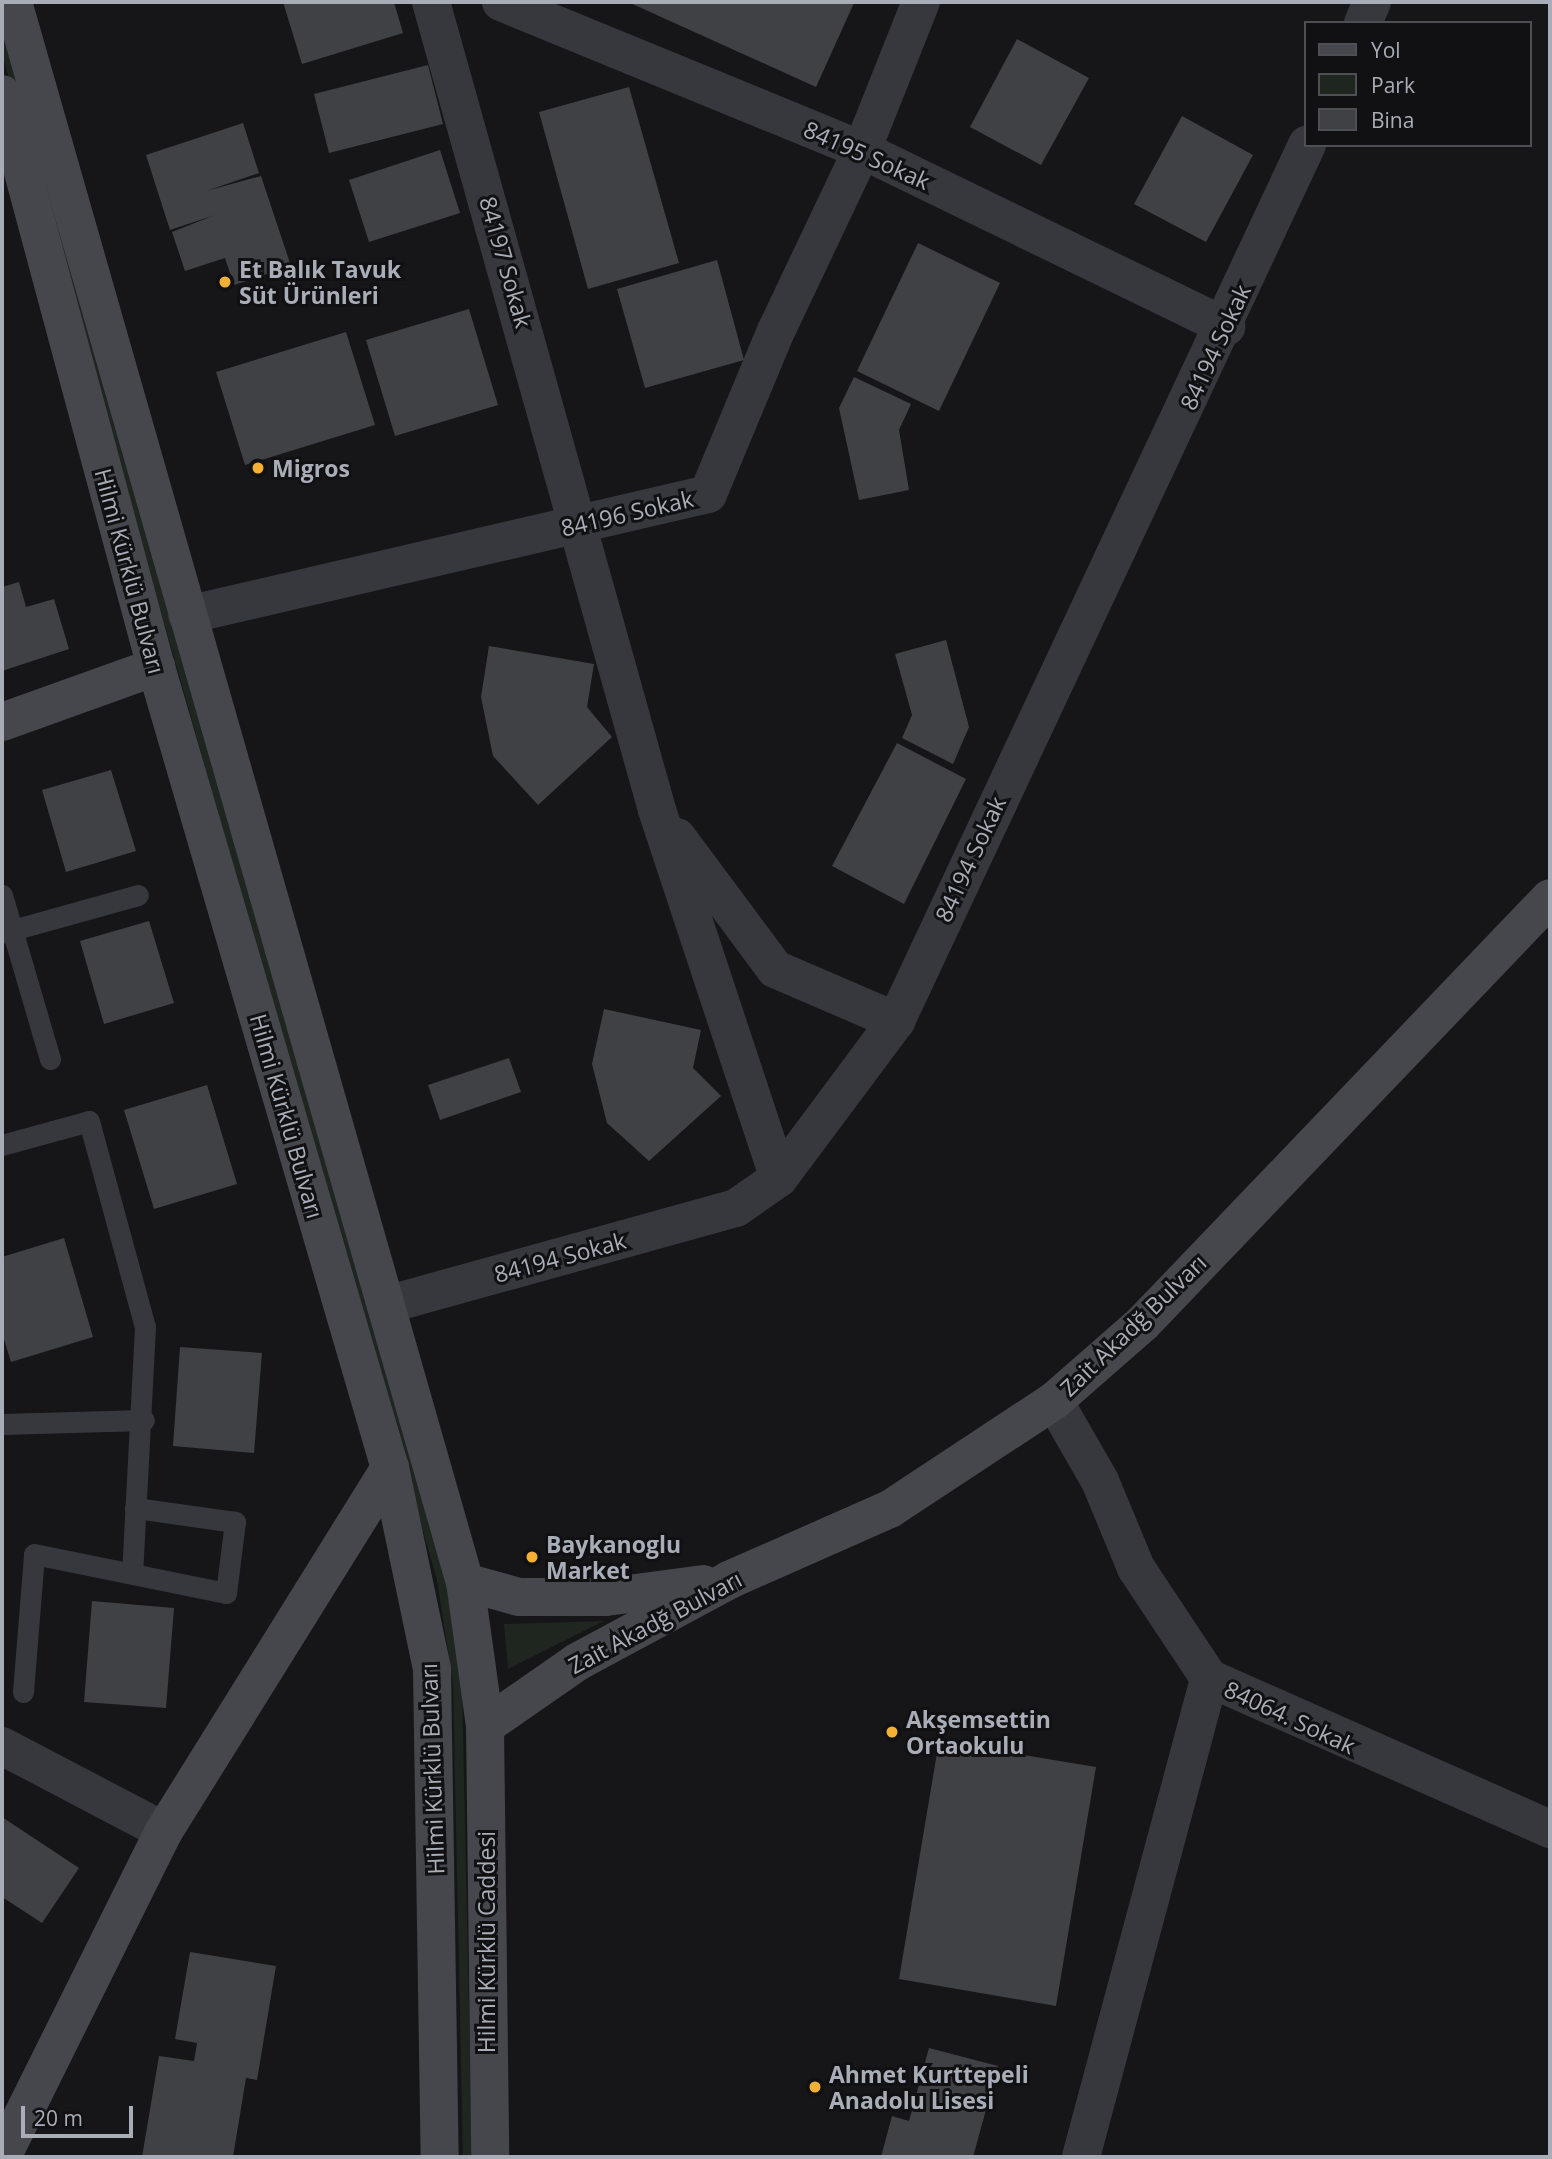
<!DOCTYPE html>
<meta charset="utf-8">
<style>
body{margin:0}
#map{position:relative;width:1552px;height:2159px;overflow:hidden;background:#161618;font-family:"Open Sans",sans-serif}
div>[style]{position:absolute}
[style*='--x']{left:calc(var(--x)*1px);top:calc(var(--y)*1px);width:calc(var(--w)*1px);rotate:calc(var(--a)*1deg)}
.green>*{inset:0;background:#1e261f}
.building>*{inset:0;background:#404145}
.lane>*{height:21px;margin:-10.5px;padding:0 10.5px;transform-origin:10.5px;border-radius:10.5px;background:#37383d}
.street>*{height:38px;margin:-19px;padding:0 19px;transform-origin:19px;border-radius:19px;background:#37383d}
.secondary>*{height:38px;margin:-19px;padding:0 19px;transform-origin:19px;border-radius:19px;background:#45474d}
.dots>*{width:19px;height:19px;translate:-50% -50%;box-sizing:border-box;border:4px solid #111113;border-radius:50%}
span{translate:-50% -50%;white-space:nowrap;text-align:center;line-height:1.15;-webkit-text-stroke:6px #111113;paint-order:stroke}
.street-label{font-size:23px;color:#a8adb8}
.poi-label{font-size:23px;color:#a8adb8;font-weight:700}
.left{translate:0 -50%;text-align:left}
.frame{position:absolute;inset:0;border:4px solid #a8adb8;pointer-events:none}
.legend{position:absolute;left:1304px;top:21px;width:228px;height:126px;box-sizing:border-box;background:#111113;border:2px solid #4d4f55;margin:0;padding:9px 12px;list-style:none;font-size:21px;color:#a8adb8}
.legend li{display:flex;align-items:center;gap:14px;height:35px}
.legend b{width:35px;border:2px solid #4d4f55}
.scale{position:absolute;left:21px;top:2106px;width:112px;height:32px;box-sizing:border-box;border:4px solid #a8adb8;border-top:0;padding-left:9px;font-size:21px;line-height:24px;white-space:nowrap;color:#a8adb8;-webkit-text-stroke:5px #111113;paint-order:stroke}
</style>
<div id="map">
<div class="green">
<i style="clip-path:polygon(2px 17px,445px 1578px,462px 1683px,472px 2157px,463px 2157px,453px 1683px,437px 1580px,2px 54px)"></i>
<i style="clip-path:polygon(604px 1621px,508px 1669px,504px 1624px)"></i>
</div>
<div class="building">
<i style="clip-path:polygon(283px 2px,394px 2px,403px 33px,302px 64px)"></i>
<i style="clip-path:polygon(628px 2px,850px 2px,854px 3px,816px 87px)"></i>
<i style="clip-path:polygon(1017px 39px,1089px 78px,1041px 165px,970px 127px)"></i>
<i style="clip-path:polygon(428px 65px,443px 124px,329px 153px,314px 94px)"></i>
<i style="clip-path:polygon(629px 87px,679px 263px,588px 289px,539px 112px)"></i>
<i style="clip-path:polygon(1182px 116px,1253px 155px,1206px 242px,1134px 204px)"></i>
<i style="clip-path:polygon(243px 123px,259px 173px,206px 191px,261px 176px,291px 266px,234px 285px,225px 258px,185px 271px,172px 232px,215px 215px,170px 230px,146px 155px)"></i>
<i style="clip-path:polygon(440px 150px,460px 213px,369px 242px,349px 180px)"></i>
<i style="clip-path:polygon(918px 243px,1000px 283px,939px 411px,857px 371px)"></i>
<i style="clip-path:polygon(717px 260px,744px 360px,645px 388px,617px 289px)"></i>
<i style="clip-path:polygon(469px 309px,498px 405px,395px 436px,366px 340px)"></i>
<i style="clip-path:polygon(346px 332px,375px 425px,245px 465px,216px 372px)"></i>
<i style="clip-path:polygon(854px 377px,911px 404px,899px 430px,909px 490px,859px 500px,839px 408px)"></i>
<i style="clip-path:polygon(19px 582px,26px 607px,54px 599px,69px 649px,2px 671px,2px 587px)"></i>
<i style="clip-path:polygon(946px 640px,969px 727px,953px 764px,902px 738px,912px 715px,895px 654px)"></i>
<i style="clip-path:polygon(489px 646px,594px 664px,587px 707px,612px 737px,538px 805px,493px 756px,481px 697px)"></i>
<i style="clip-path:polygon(897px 743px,966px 779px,904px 904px,832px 866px)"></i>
<i style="clip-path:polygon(111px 770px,136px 851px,66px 872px,42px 790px)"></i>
<i style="clip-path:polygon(149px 921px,174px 1003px,104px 1024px,80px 941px)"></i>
<i style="clip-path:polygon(604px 1009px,701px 1030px,693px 1068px,721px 1096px,649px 1161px,607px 1123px,592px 1064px)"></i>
<i style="clip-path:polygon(509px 1058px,521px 1092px,440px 1120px,428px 1085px)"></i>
<i style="clip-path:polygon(207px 1085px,237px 1184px,154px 1209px,124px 1110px)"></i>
<i style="clip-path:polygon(64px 1238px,93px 1337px,11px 1362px,2px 1333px,2px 1257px)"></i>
<i style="clip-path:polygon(180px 1347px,262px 1353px,254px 1453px,173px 1446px)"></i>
<i style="clip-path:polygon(92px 1601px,174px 1608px,166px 1708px,84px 1702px)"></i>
<i style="clip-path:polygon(939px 1741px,1096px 1767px,1056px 2006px,899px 1979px)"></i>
<i style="clip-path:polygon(2px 1817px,79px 1868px,42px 1923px,2px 1897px)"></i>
<i style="clip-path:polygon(190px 1952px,276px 1966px,257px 2080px,246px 2078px,233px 2157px,142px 2157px,159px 2056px,194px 2061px,197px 2043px,175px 2039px)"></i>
<i style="clip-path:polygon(929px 2048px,998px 2066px,973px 2157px,881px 2157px,892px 2116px,909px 2121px)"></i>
</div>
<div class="lane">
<i style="--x:2;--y:895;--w:171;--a:73.7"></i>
<i style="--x:2;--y:933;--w:141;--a:-15.6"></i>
<i style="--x:2;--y:1145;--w:90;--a:-15.4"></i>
<i style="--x:89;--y:1121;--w:213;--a:74.8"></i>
<i style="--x:145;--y:1327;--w:244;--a:93"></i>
<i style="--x:2;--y:1424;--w:142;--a:-1.6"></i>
<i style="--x:23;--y:1692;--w:138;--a:-85.4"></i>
<i style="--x:34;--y:1554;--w:196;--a:11.5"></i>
<i style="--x:226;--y:1593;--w:72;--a:-82.8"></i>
<i style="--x:235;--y:1522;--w:101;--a:-172"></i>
</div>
<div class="street">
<i style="--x:431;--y:2;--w:839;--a:74.37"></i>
<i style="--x:657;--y:810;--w:388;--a:71.7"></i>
<i style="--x:501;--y:2;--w:390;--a:22.3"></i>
<i style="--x:862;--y:150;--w:405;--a:25.9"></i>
<i style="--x:1363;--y:23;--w:23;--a:-67"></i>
<i style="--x:187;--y:615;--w:535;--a:-13.07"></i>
<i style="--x:708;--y:494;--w:177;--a:-67.4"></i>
<i style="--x:776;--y:331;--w:200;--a:-64.6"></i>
<i style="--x:862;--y:150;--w:159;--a:-68.3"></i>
<i style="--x:677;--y:837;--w:164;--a:53.4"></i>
<i style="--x:775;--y:969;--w:132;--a:23.3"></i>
<i style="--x:386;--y:1305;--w:363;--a:-15.5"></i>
<i style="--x:736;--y:1208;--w:52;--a:-34.9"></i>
<i style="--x:779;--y:1178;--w:196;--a:-53.3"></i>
<i style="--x:896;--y:1021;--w:968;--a:-64.87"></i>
<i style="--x:1054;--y:1401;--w:92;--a:60.1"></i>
<i style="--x:1100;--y:1481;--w:94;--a:67.5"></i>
<i style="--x:1136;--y:1568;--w:132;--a:56.4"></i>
<i style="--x:1209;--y:1678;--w:373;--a:23.9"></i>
<i style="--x:2;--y:1746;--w:183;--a:27.7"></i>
<i style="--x:1081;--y:2157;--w:496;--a:-75"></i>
</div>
<div class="secondary">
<i style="--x:13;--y:2;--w:1643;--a:74.04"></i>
<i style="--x:465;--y:1582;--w:145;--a:82.1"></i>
<i style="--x:485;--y:1726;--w:431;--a:89.3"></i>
<i style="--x:2;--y:94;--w:593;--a:74.96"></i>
<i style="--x:156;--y:667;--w:834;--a:73.72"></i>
<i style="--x:390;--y:1468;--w:205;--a:78.2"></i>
<i style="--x:432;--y:1669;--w:488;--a:89.1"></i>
<i style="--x:2;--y:722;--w:164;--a:-19.7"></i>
<i style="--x:465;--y:1582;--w:56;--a:15.5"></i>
<i style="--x:519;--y:1597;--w:87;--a:0"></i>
<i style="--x:606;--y:1597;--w:98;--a:-7.6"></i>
<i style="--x:485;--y:1726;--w:112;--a:-34.8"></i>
<i style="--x:577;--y:1662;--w:173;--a:-28.3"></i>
<i style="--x:729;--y:1580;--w:176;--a:-23.8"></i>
<i style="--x:890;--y:1509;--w:196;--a:-33.4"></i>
<i style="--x:1054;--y:1401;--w:118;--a:-41.2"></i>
<i style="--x:1143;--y:1323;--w:588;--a:-46.24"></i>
<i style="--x:2;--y:2157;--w:364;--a:-63.6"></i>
<i style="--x:164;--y:1831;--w:428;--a:-58.1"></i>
</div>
<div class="dots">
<i style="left:225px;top:282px;background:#f2b134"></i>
<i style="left:258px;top:468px;background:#f2b134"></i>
<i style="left:532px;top:1557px;background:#f2b134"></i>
<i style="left:892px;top:1732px;background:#f2b134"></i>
<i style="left:815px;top:2087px;background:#f2b134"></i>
</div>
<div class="street-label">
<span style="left:867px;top:155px;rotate:24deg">84195 Sokak</span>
<span style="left:506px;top:262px;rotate:74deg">84197 Sokak</span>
<span style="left:1215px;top:347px;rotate:-65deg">84194 Sokak</span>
<span style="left:627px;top:513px;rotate:-13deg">84196 Sokak</span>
<span style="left:130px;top:571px;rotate:75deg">Hilmi Kürklü Bulvarı</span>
<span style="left:970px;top:859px;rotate:-65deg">84194 Sokak</span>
<span style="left:287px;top:1116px;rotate:74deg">Hilmi Kürklü Bulvarı</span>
<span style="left:560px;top:1257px;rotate:-15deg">84194 Sokak</span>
<span style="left:1133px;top:1325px;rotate:-44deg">Zait Akadğ Bulvarı</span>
<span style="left:655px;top:1622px;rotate:-28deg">Zait Akadğ Bulvarı</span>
<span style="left:1290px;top:1717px;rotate:25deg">84064. Sokak</span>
<span style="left:432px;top:1769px;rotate:-92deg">Hilmi Kürklü Bulvarı</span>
<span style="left:486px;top:1942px;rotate:-90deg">Hilmi Kürklü Caddesi</span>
</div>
<div class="poi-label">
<span class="left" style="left:239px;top:282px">Et Balık Tavuk<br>Süt Ürünleri</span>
<span class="left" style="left:272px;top:468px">Migros</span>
<span class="left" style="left:546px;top:1557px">Baykanoglu<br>Market</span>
<span class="left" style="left:906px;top:1732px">Akşemsettin<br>Ortaokulu</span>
<span class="left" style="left:829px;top:2087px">Ahmet Kurttepeli<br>Anadolu Lisesi</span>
</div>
<div class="frame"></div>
<ul class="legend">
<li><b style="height:9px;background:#45474d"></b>Yol</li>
<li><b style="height:19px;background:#1e261f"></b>Park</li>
<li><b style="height:19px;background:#404145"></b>Bina</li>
</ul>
<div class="scale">20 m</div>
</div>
